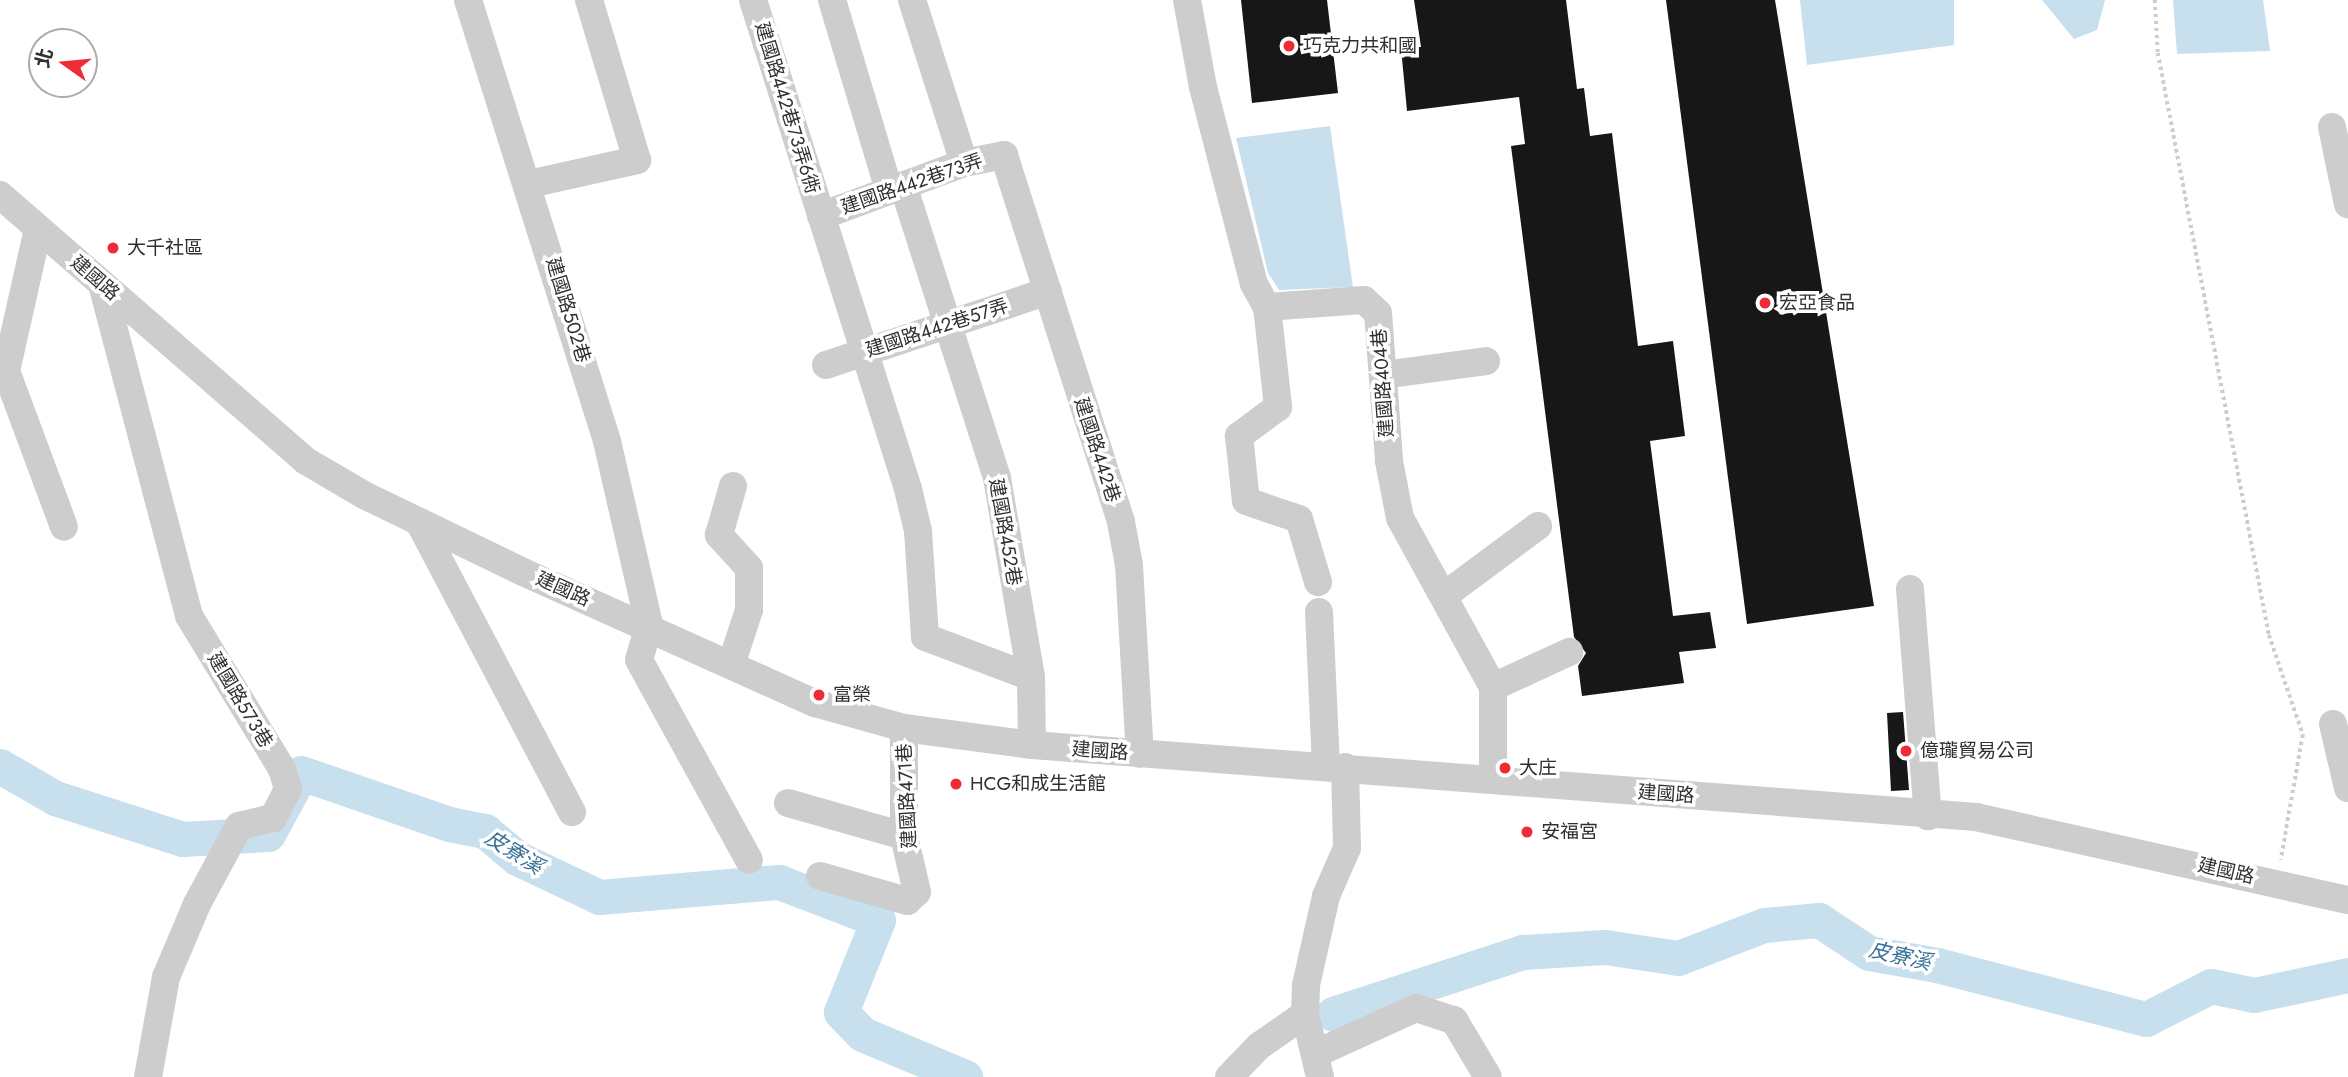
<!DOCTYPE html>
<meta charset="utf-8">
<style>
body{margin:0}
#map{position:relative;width:2348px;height:1077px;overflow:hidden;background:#fff;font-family:Jost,"Noto Sans TC",sans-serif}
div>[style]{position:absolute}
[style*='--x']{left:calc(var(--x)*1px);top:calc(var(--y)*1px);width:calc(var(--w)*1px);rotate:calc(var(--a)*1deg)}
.water>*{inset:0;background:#c8dfee}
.river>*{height:35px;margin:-17.5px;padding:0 17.5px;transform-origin:17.5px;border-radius:17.5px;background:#c8dfee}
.building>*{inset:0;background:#171717}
.path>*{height:3.5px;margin-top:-1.75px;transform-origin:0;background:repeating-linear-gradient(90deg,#cdcdcd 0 3.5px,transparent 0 7px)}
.minor>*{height:28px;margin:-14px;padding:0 14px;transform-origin:14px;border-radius:14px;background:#cdcdcd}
.dots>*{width:19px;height:19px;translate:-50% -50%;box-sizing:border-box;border:4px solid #fff;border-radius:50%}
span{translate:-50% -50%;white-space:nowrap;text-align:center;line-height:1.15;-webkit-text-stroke:7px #fff;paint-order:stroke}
.poi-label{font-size:19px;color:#303030}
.left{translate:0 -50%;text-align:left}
.street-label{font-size:19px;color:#303030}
.water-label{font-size:21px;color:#397197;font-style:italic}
.north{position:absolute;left:28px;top:28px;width:70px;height:70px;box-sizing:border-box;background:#fff;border:2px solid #acacac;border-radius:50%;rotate:285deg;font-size:19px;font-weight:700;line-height:28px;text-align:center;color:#303030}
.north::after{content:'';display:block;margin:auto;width:24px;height:32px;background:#ee2b37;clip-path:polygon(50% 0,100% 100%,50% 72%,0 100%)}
</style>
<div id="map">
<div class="water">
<i style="clip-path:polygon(1800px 0,1954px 0,1954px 45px,1807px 65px)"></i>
<i style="clip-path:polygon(2042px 0,2105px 0,2097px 30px,2074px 39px)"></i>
<i style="clip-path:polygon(2173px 0,2263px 0,2270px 51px,2177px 54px)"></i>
<i style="clip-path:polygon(1330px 126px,1353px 287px,1279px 290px,1268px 273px,1236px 138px)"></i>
</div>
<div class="river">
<i style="--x:0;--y:766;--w:64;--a:30.2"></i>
<i style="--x:55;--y:798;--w:134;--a:17.8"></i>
<i style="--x:183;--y:839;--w:85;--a:-3.4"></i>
<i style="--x:268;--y:834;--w:69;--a:-61.6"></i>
<i style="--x:301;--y:773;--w:157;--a:19"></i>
<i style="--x:449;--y:824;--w:37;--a:11"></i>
<i style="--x:485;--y:831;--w:42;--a:40.2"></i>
<i style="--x:517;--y:858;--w:91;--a:25.4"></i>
<i style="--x:599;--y:897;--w:181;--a:-4.8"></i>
<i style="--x:779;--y:882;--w:106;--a:21"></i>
<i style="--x:878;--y:920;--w:99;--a:111.9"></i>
<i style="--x:841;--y:1012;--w:30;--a:46"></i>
<i style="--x:862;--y:1034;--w:112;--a:22.7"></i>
<i style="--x:1333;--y:1014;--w:200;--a:-18.1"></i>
<i style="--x:1523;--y:952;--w:82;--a:-3.5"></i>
<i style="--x:1605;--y:947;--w:74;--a:8.6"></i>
<i style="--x:1678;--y:958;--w:92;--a:-21"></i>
<i style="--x:1764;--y:925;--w:55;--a:-5.2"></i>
<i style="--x:1819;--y:920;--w:60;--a:33.4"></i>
<i style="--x:1869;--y:953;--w:69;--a:10"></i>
<i style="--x:1937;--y:965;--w:216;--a:14.5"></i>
<i style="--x:2146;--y:1019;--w:73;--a:-26.9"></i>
<i style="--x:2211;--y:986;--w:44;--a:11.8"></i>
<i style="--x:2254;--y:995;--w:96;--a:-12"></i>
</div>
<div class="building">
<i style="clip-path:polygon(1241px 0,1327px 0,1338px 93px,1252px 103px)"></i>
<i style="clip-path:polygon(1414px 0,1566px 0,1577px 89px,1584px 88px,1590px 136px,1612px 133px,1638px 346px,1673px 341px,1685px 436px,1650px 441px,1673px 616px,1710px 612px,1716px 648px,1679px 652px,1684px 683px,1582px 696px,1578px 666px,1586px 653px,1574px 637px,1511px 146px,1525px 144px,1519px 97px,1407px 111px,1401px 48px,1421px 47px)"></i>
<i style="clip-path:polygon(1666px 0,1775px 0,1874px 606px,1747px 624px)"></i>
<i style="clip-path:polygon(1903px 712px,1909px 790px,1891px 791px,1887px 713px)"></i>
</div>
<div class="path">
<i style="--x:2155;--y:0;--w:53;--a:86.8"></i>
<i style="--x:2158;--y:53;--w:592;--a:79.2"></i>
<i style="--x:2269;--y:635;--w:106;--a:71.2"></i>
<i style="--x:2303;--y:735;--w:127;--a:100"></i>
</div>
<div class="minor">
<i style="--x:468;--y:0;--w:462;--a:72.5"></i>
<i style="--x:607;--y:441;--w:189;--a:77.1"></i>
<i style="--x:649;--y:625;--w:36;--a:106"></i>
<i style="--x:639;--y:660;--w:228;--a:61.2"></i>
<i style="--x:753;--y:0;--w:513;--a:72.41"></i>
<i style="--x:908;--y:489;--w:43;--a:76.6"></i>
<i style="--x:918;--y:531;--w:106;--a:86.2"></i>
<i style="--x:925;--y:637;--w:113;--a:20.7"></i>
<i style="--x:832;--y:0;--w:198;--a:73.3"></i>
<i style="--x:912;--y:0;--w:171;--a:72.3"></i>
<i style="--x:1187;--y:0;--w:88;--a:79.6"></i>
<i style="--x:1203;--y:87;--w:203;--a:75.5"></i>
<i style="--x:1254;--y:284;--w:26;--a:61"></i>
<i style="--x:1267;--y:307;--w:97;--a:-4.1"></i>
<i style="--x:1364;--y:300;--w:19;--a:43"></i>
<i style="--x:1378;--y:313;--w:148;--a:85.7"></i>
<i style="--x:1389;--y:461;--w:58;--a:79.1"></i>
<i style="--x:1400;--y:518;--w:193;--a:61.2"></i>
<i style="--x:1493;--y:687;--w:92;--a:90"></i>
<i style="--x:2332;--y:127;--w:79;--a:78.3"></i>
<i style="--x:529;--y:184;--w:111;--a:-12.5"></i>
<i style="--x:637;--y:160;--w:167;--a:-106.7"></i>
<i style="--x:903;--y:185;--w:308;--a:72.2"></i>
<i style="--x:997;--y:478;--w:202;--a:80.3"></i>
<i style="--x:1031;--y:677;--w:68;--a:89.2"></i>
<i style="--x:0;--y:195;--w:405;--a:41"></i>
<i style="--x:306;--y:461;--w:67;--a:30.4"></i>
<i style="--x:364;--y:495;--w:177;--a:25.8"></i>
<i style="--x:523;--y:572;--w:320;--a:24.2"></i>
<i style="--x:815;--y:703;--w:92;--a:15.7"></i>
<i style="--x:904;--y:728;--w:129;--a:7.6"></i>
<i style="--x:1032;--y:745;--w:947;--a:4.36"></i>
<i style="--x:1976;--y:817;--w:381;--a:12.6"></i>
<i style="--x:821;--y:216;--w:153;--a:-20.3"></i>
<i style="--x:964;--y:163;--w:41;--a:-11.3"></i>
<i style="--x:1004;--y:155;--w:385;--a:72.3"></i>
<i style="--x:1121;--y:522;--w:44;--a:79.5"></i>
<i style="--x:1129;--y:565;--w:189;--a:86.7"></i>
<i style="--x:38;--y:229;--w:146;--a:102.7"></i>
<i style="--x:6;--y:371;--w:166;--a:69.6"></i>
<i style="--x:102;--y:284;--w:343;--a:75.3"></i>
<i style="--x:189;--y:616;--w:179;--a:58.7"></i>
<i style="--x:282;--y:769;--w:21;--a:73"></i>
<i style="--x:288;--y:789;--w:33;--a:117"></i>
<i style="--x:273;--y:818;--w:35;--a:167"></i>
<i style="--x:239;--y:826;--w:89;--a:118.3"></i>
<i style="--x:197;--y:904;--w:79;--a:113"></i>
<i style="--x:166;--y:977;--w:102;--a:100.2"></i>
<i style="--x:1267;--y:307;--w:101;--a:83.7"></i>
<i style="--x:1278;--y:407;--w:49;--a:143.4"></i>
<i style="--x:1239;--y:436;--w:65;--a:83.9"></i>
<i style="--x:1246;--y:501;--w:56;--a:18.8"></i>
<i style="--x:1299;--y:519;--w:66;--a:73.2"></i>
<i style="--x:826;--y:365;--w:234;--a:-18.4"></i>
<i style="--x:1383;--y:375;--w:104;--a:-7.7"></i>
<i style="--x:419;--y:522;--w:328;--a:62.2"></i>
<i style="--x:1910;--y:589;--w:228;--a:85.5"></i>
<i style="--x:1445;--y:595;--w:116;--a:-36.6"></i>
<i style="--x:1319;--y:612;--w:154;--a:87.4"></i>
<i style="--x:731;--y:665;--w:58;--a:-71.9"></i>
<i style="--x:749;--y:610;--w:42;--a:-90"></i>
<i style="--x:749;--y:568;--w:45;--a:-132.3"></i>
<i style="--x:719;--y:535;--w:51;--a:-74.1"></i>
<i style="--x:1493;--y:687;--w:84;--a:-24.7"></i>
<i style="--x:2333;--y:724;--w:66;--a:76.8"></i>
<i style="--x:788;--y:803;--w:121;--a:15.9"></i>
<i style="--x:820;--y:876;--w:91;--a:16"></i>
<i style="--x:907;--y:901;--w:13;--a:-42"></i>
<i style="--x:917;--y:892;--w:57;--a:-103.1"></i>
<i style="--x:904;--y:836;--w:108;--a:-90"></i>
<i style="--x:1315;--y:1054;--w:111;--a:-24.5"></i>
<i style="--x:1416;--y:1008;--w:40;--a:18"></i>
<i style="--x:1454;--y:1020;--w:66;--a:59.2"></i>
<i style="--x:1229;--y:1077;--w:43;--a:-45.9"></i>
<i style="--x:1259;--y:1046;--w:56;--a:-34.8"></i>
<i style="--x:1320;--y:1077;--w:65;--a:-103.4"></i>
<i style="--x:1305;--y:1014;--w:29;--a:-88"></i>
<i style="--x:1306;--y:985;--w:91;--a:-77.3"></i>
<i style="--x:1326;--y:896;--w:52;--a:-66.4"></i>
<i style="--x:1347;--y:848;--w:81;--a:-91.4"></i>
</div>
<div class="dots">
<i style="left:1289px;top:46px;background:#ee2b37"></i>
<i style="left:113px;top:248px;background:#ee2b37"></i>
<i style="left:1765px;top:303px;background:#ee2b37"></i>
<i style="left:819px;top:695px;background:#ee2b37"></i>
<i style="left:1906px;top:751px;background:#ee2b37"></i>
<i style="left:1505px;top:768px;background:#ee2b37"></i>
<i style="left:956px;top:784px;background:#ee2b37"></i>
<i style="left:1527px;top:832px;background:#ee2b37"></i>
</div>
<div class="poi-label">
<span class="left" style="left:1303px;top:46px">巧克力共和國</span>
<span class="left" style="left:127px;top:248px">大千社區</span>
<span class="left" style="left:1779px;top:303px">宏亞食品</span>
<span class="left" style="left:833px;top:695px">富榮</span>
<span class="left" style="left:1920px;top:751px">億瓏貿易公司</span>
<span class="left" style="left:1519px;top:768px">大庄</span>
<span class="left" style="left:970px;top:784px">HCG和成生活館</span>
<span class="left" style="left:1541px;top:832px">安福宮</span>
</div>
<div class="street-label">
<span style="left:787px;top:108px;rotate:73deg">建國路442巷73弄6衖</span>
<span style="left:912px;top:184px;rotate:-19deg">建國路442巷73弄</span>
<span style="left:95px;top:278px;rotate:41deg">建國路</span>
<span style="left:568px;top:310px;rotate:73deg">建國路502巷</span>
<span style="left:937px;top:328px;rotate:-18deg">建國路442巷57弄</span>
<span style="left:1383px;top:383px;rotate:-94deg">建國路404巷</span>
<span style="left:1097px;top:450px;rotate:72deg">建國路442巷</span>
<span style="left:1005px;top:532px;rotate:80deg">建國路452巷</span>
<span style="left:563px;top:589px;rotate:24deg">建國路</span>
<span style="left:240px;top:700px;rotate:59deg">建國路573巷</span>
<span style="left:1100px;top:751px;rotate:4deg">建國路</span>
<span style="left:1666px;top:794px;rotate:4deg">建國路</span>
<span style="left:907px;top:796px;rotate:-93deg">建國路471巷</span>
<span style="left:2226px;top:871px;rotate:13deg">建國路</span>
</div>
<div class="water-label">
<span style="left:514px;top:852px;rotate:32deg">皮寮溪</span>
<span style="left:1900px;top:956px;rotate:13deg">皮寮溪</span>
</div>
<div class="north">北</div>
</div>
